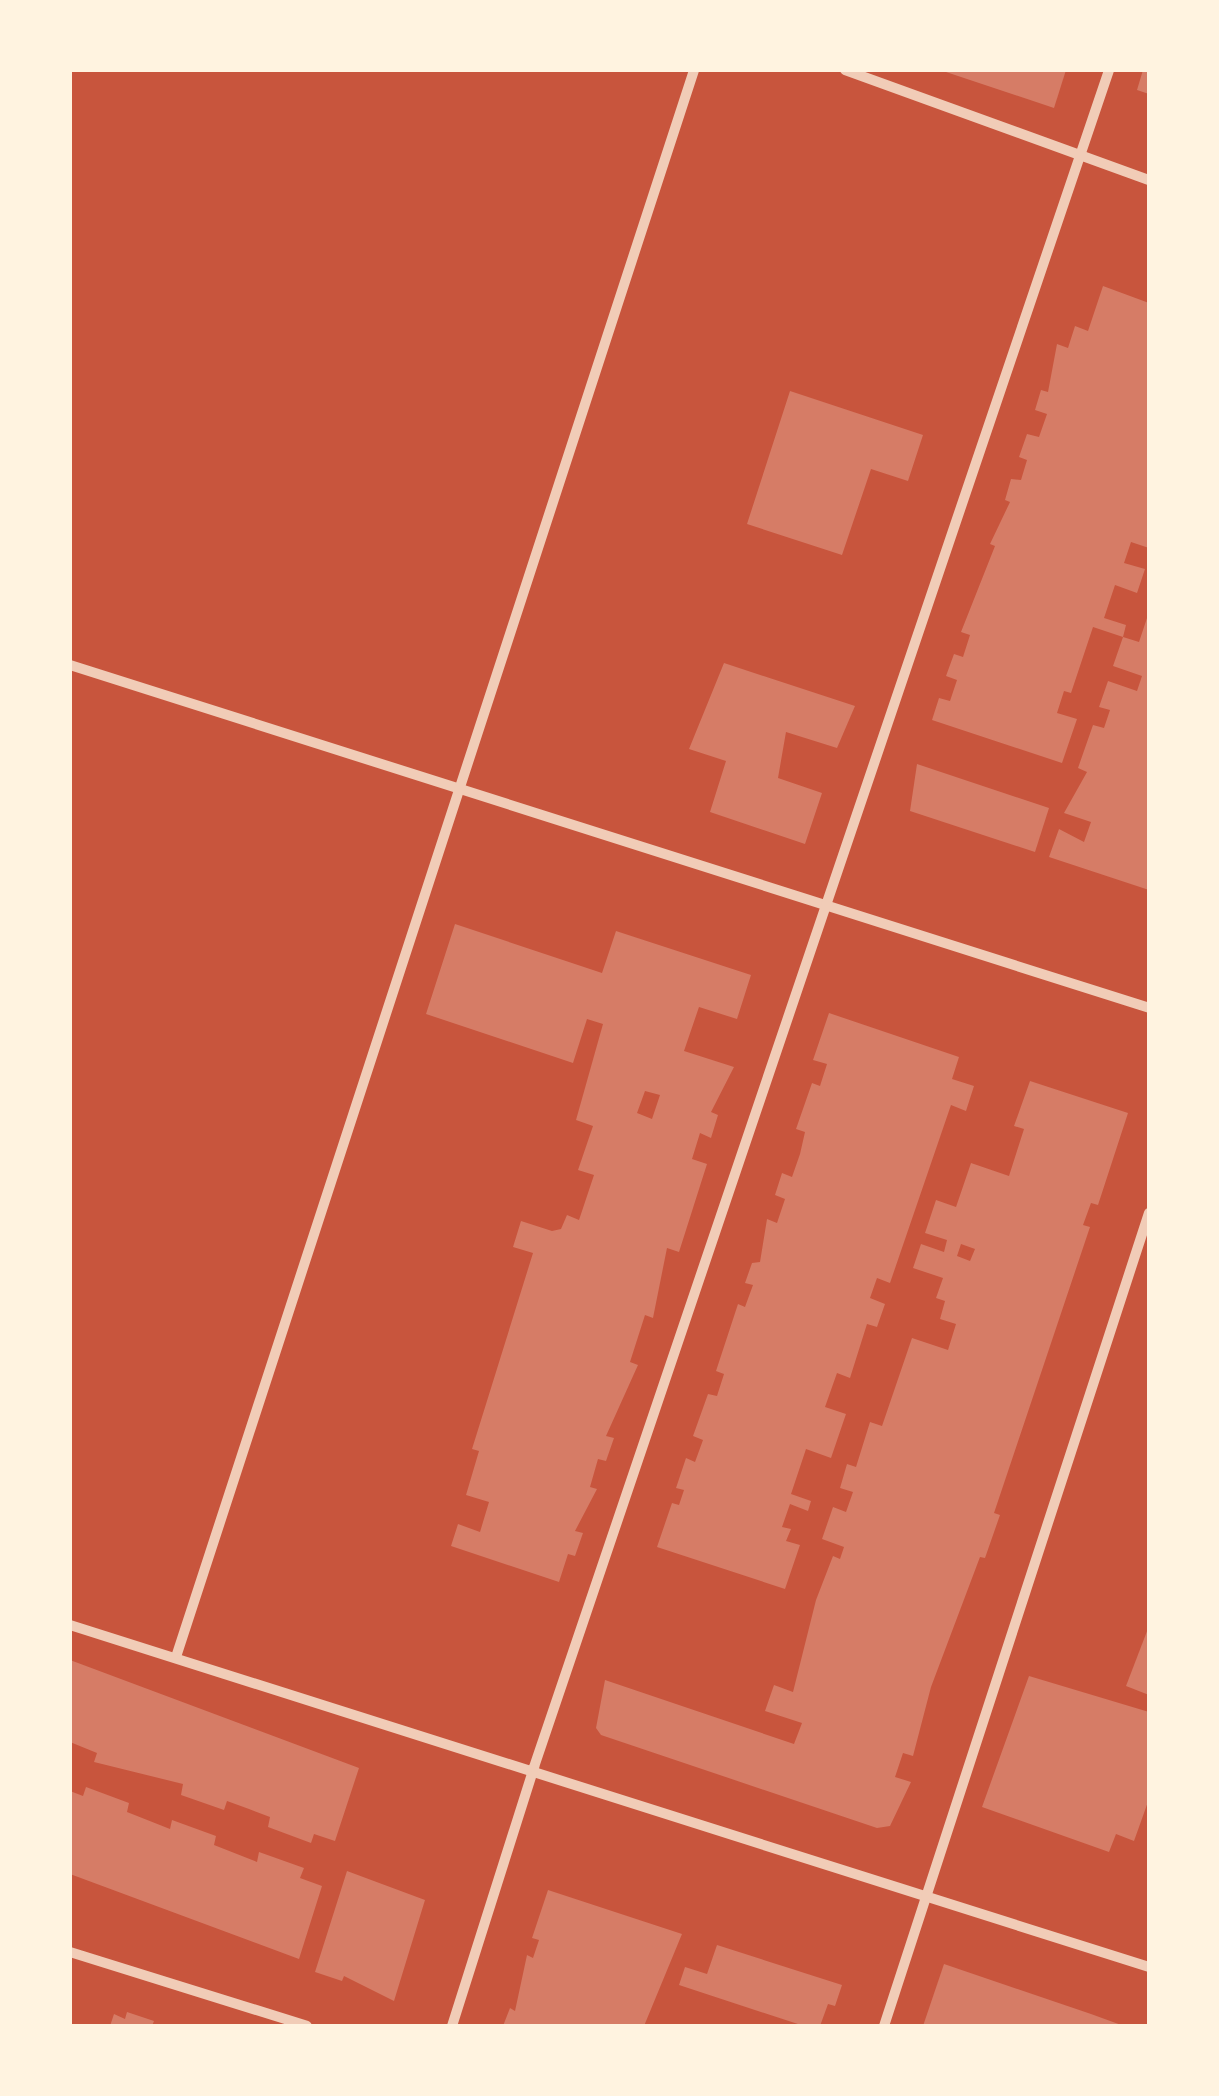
<!DOCTYPE html>
<style>
body{margin:0}
#map{position:relative;width:1219px;height:2096px;overflow:hidden;background:#c8553d;font-family:"IBM Plex Serif",serif}
div>[style]{position:absolute}
[style*='--x']{left:calc(var(--x)*1px);top:calc(var(--y)*1px);width:calc(var(--w)*1px);rotate:calc(var(--a)*1deg)}
.building>*{inset:0;background:#d67c66}
.minor>*{height:10px;margin:-5px;padding:0 5px;transform-origin:5px;border-radius:5px;background:#f1ccb7}
span{translate:-50% -50%;white-space:nowrap;text-align:center;line-height:1.15;-webkit-text-stroke:10px #fff3e0;paint-order:stroke}
.frame{position:absolute;inset:0;border:72px solid #fff3e0;pointer-events:none}
</style>
<div id="map">
<div class="building">
<i style="clip-path:polygon(940px 70px,1066px 70px,1054px 108px)"></i>
<i style="clip-path:polygon(1143px 70px,1149px 70px,1149px 94px,1137px 90px)"></i>
<i style="clip-path:polygon(1103px 286px,1149px 303px,1149px 548px,1131px 542px,1124px 563px,1145px 569px,1137px 593px,1115px 585px,1104px 618px,1126px 625px,1123px 637px,1093px 627px,1071px 693px,1064px 691px,1057px 713px,1077px 719px,1062px 763px,932px 720px,939px 698px,950px 701px,957px 680px,946px 676px,954px 654px,963px 657px,970px 635px,961px 632px,995px 546px,990px 544px,1010px 502px,1005px 500px,1011px 479px,1021px 480px,1027px 460px,1019px 457px,1027px 434px,1039px 437px,1047px 414px,1035px 410px,1041px 390px,1048px 392px,1057px 344px,1068px 348px,1075px 326px,1088px 331px)"></i>
<i style="clip-path:polygon(790px 391px,923px 435px,908px 481px,871px 469px,842px 555px,747px 524px)"></i>
<i style="clip-path:polygon(1149px 612px,1149px 890px,1049px 857px,1059px 829px,1084px 842px,1091px 822px,1064px 813px,1087px 772px,1078px 768px,1093px 725px,1104px 728px,1110px 710px,1099px 707px,1108px 681px,1137px 691px,1142px 676px,1113px 666px,1123px 637px,1139px 642px)"></i>
<i style="clip-path:polygon(724px 663px,855px 706px,837px 748px,786px 732px,778px 778px,822px 793px,805px 844px,710px 812px,726px 761px,689px 749px)"></i>
<i style="clip-path:polygon(917px 764px,1049px 808px,1035px 852px,910px 811px)"></i>
<i style="clip-path:polygon(evenodd,455px 924px,602px 973px,616px 931px,751px 975px,737px 1019px,699px 1007px,684px 1051px,734px 1067px,711px 1112px,718px 1115px,711px 1138px,700px 1133px,692px 1159px,707px 1164px,679px 1252px,667px 1248px,653px 1318px,645px 1315px,630px 1362px,638px 1365px,606px 1436px,614px 1438px,606px 1461px,598px 1459px,590px 1487px,597px 1489px,575px 1531px,583px 1533px,575px 1556px,568px 1554px,559px 1582px,451px 1546px,458px 1524px,480px 1532px,489px 1502px,466px 1495px,479px 1451px,472px 1449px,533px 1253px,513px 1247px,521px 1221px,552px 1231px,561px 1229px,567px 1215px,579px 1220px,594px 1175px,578px 1170px,593px 1126px,576px 1120px,603px 1024px,587px 1019px,573px 1063px,426px 1014px,455px 924px,645px 1091px,660px 1095px,652px 1119px,637px 1113px,645px 1091px)"></i>
<i style="clip-path:polygon(829px 1013px,959px 1057px,952px 1079px,974px 1086px,966px 1111px,951px 1105px,890px 1283px,877px 1278px,870px 1298px,885px 1304px,877px 1327px,867px 1324px,850px 1378px,837px 1373px,825px 1407px,846px 1414px,831px 1458px,806px 1449px,791px 1494px,811px 1501px,808px 1511px,790px 1504px,782px 1527px,791px 1529px,786px 1541px,800px 1545px,785px 1589px,657px 1547px,672px 1503px,679px 1505px,684px 1490px,676px 1488px,686px 1458px,695px 1462px,703px 1440px,693px 1436px,708px 1394px,717px 1396px,724px 1374px,716px 1371px,738px 1304px,745px 1307px,753px 1285px,745px 1283px,752px 1263px,760px 1262px,767px 1219px,777px 1223px,785px 1199px,775px 1195px,782px 1173px,792px 1177px,800px 1154px,805px 1132px,796px 1129px,812px 1083px,820px 1086px,827px 1064px,813px 1060px)"></i>
<i style="clip-path:polygon(evenodd,1030px 1081px,1128px 1113px,1098px 1205px,1091px 1203px,1083px 1225px,1090px 1227px,994px 1513px,1000px 1515px,985px 1558px,980px 1557px,931px 1687px,913px 1756px,903px 1753px,895px 1777px,911px 1782px,890px 1826px,877px 1828px,601px 1735px,596px 1728px,605px 1680px,794px 1744px,802px 1723px,765px 1711px,774px 1685px,793px 1692px,816px 1600px,833px 1556px,840px 1559px,844px 1547px,822px 1539px,833px 1507px,846px 1512px,853px 1492px,840px 1488px,847px 1464px,856px 1467px,870px 1422px,882px 1426px,912px 1338px,948px 1350px,956px 1324px,940px 1319px,945px 1301px,936px 1298px,943px 1278px,913px 1268px,921px 1244px,944px 1252px,947px 1240px,925px 1233px,936px 1200px,956px 1207px,971px 1163px,1009px 1176px,1024px 1129px,1014px 1126px,1030px 1081px,961px 1244px,975px 1249px,970px 1261px,957px 1256px,961px 1244px)"></i>
<i style="clip-path:polygon(1149px 1626px,1149px 1695px,1126px 1686px)"></i>
<i style="clip-path:polygon(70px 1660px,359px 1768px,335px 1841px,314px 1834px,311px 1843px,268px 1827px,270px 1817px,249px 1809px,227px 1801px,224px 1810px,181px 1795px,183px 1784px,94px 1762px,97px 1753px,70px 1742px)"></i>
<i style="clip-path:polygon(1029px 1676px,1149px 1712px,1149px 1799px,1134px 1841px,1116px 1834px,1109px 1852px,982px 1807px)"></i>
<i style="clip-path:polygon(86px 1787px,129px 1803px,127px 1812px,170px 1829px,172px 1820px,216px 1836px,214px 1845px,257px 1862px,259px 1852px,304px 1868px,300px 1878px,322px 1886px,299px 1959px,70px 1874px,70px 1791px,83px 1796px)"></i>
<i style="clip-path:polygon(347px 1871px,425px 1900px,394px 2001px,344px 1976px,342px 1981px,315px 1972px)"></i>
<i style="clip-path:polygon(548px 1890px,682px 1934px,644px 2026px,503px 2026px,510px 2008px,515px 2011px,527px 1955px,533px 1958px,539px 1940px,532px 1938px)"></i>
<i style="clip-path:polygon(717px 1945px,842px 1985px,835px 2006px,828px 2004px,820px 2026px,804px 2026px,679px 1985px,685px 1967px,707px 1974px)"></i>
<i style="clip-path:polygon(944px 1964px,1091px 2014px,1124px 2026px,923px 2026px)"></i>
<i style="clip-path:polygon(127px 2012px,154px 2021px,152px 2026px,110px 2026px,114px 2014px,125px 2019px)"></i>
</div>
<div class="minor">
<i style="--x:845;--y:70;--w:323;--a:19.9"></i>
<i style="--x:70;--y:665;--w:1132;--a:17.63"></i>
<i style="--x:70;--y:1625;--w:1132;--a:17.59"></i>
<i style="--x:176;--y:1657;--w:1669;--a:-71.92"></i>
<i style="--x:70;--y:1952;--w:248;--a:17.3"></i>
<i style="--x:452;--y:2026;--w:272;--a:-72.4"></i>
<i style="--x:534;--y:1767;--w:1792;--a:-71.28"></i>
<i style="--x:884;--y:2026;--w:855;--a:-71.95"></i>
</div>
<div class="frame"></div>
</div>
